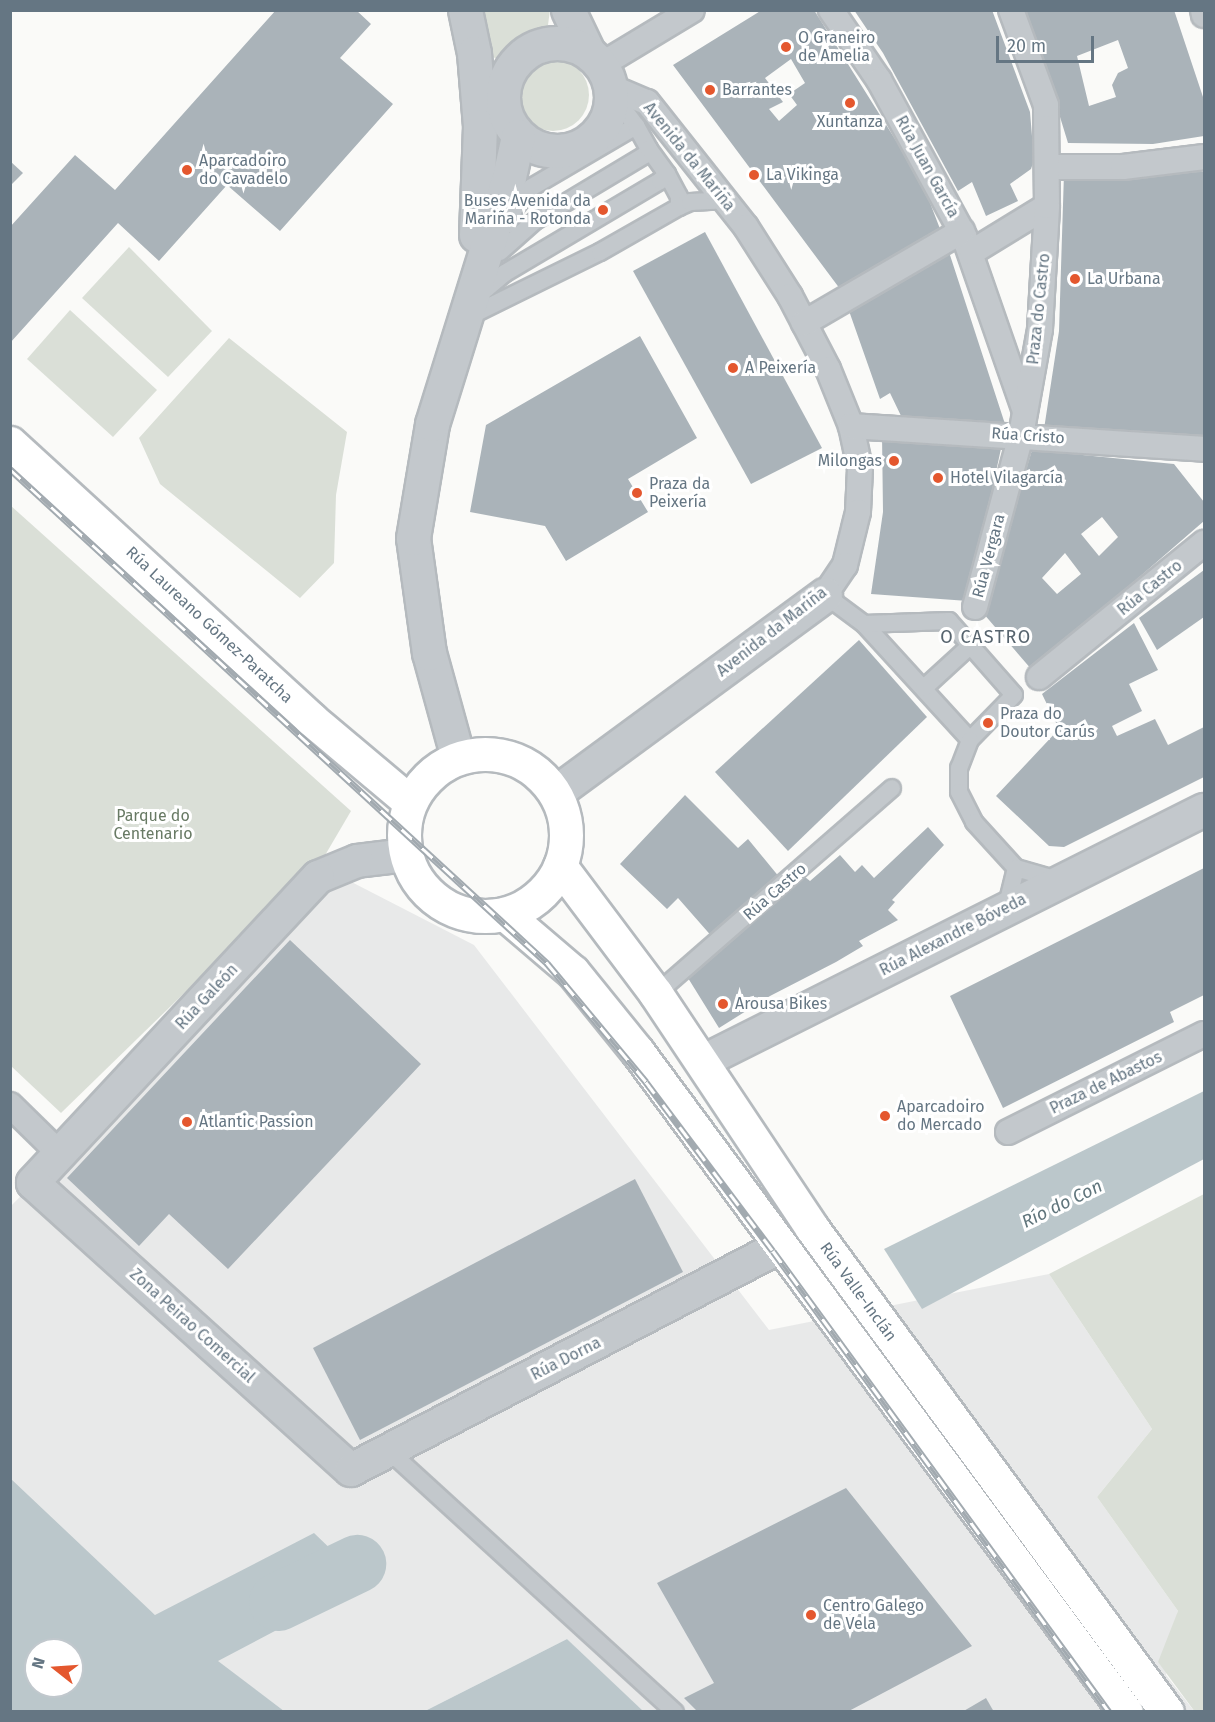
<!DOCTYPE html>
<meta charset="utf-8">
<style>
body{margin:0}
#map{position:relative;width:1215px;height:1722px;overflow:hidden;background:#fafaf8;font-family:"Fira Sans",sans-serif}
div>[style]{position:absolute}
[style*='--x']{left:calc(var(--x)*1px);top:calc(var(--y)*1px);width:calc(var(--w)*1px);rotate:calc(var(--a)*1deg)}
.built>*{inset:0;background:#e8e9e9}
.green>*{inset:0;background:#dadfd7}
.round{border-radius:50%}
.water>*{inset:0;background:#bbc7cb}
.river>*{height:58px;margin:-29px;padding:0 29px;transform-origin:29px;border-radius:29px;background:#bbc7cb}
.building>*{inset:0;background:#aab3b9}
.roads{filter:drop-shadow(2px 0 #b5babe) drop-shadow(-2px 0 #b5babe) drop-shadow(0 2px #b5babe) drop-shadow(0 -2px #b5babe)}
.service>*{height:16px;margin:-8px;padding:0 8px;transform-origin:8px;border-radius:8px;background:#c3c8cc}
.pedestrian>*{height:24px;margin:-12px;padding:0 12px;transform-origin:12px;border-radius:12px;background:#c3c8cc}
.minor>*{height:32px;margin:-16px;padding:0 16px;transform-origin:16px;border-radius:16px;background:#c3c8cc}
.tertiary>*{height:33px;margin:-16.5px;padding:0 16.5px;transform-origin:16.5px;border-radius:16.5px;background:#c3c8cc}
.tertiary>.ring{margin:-16.5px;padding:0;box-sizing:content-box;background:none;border:33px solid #c3c8cc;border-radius:50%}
.primary>*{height:33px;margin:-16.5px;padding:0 16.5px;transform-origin:16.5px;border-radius:16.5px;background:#fff}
.primary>.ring{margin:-16.5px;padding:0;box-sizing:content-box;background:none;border:33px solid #fff;border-radius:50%}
.rail>*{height:7px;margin-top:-3.5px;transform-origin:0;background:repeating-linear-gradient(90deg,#fff 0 14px,#a2aab0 0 28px);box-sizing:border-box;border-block:2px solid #a2aab0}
.dots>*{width:16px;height:16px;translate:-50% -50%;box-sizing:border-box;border:3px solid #fff;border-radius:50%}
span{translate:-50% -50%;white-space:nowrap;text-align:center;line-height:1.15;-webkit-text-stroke:6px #fff;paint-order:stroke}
.poi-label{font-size:16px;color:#657683}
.left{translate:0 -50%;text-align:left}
.right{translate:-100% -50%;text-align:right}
.street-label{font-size:16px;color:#657683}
.park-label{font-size:16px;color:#687a64}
.neighbourhood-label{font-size:18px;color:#57646e;letter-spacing:1.5px}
.water-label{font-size:18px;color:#60757c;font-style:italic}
.frame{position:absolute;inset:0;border:12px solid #657683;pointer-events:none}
.north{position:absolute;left:24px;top:1638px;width:60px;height:60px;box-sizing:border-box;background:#fff;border:2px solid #c1c8cd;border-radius:50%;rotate:287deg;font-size:16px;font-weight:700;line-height:24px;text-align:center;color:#657683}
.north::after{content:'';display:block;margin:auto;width:21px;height:27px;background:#e4572e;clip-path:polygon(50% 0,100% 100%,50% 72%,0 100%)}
.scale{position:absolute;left:996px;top:36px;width:98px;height:27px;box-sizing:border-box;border:3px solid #657683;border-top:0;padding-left:8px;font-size:18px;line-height:21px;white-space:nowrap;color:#657683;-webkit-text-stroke:4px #fff;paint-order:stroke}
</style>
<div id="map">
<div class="built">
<i style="clip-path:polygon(336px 874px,474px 945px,769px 1330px,1049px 1274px,1152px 1429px,1097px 1497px,1178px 1611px,1166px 1675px,1194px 1711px,642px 1711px,567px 1639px,425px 1711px,284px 1711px,155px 1615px,11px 1486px,10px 1207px)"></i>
</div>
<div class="green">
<i style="clip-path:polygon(550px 10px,548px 25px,505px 48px,497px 59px,489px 55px,481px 11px)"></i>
<i class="round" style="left:517px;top:59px;width:72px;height:72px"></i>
<i style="clip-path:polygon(129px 247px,212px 331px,168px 377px,82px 298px)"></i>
<i style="clip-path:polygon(70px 310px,157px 390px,113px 437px,27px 359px)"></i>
<i style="clip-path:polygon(229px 338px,347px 432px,336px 495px,334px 563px,300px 598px,160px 484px,139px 438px)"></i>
<i style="clip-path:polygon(10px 505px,351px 811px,324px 857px,61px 1113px,11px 1066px)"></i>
<i style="clip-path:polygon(1204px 1194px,1204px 1711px,1195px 1712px,1158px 1662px,1178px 1611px,1097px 1497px,1152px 1429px,1049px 1274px)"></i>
</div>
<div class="water">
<i style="clip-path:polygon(1204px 1091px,1204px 1159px,922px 1309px,884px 1249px)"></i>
<i style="clip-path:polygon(evenodd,10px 1478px,155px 1615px,314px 1533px,366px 1583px,218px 1661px,284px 1711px,11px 1711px,10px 1478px,36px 1650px,72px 1650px,72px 1686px,36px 1686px,36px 1650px)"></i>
<i style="clip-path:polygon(567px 1639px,643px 1711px,425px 1711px)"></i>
</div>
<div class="river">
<i style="--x:278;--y:1602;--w:88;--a:-25.7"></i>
</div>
<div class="building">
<i style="clip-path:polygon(276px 10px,356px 10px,371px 24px,340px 58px,393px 104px,280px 231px,227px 185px,159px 261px,118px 223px,10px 343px,10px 227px,75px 155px,115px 190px)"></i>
<i style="clip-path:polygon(evenodd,762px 10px,814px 10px,922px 182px,942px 234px,843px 293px,673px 65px,762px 10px,791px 59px,805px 83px,789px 94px,797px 105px,779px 121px,769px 109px,783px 102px,765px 78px,791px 59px)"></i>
<i style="clip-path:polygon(854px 10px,992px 10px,1030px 112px,1034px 160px,1031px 169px,1010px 184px,1018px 201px,986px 216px,972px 182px,958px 191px,883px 53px)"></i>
<i style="clip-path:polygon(evenodd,1022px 10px,1174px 10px,1204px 100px,1204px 136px,1153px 144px,1068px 143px,1045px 68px,1022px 10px,1118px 40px,1128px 68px,1118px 73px,1112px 85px,1116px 97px,1089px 106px,1077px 56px,1118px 40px)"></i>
<i style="clip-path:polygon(10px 161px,23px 173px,10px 186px)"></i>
<i style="clip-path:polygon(1204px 172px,1204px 437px,1044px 429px,1059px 331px,1064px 173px)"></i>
<i style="clip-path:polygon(705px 232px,822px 448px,751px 484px,633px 271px)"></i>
<i style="clip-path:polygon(949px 252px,1005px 424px,903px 420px,890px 393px,880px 399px,848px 308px)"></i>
<i style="clip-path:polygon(640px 336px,697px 438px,628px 479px,648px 512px,566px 561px,545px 526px,470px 512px,486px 425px)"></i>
<i style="clip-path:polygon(882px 435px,1002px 444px,968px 601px,871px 594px,883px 512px)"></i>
<i style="clip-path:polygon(evenodd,1032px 450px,1174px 464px,1204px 502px,1204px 521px,1032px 670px,983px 613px,1032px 450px,1102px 517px,1118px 537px,1099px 556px,1081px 534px,1102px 517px,1032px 450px,1065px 553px,1081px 574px,1057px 594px,1042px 578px,1065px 553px)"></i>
<i style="clip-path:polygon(1204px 570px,1204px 617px,1157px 650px,1139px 618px)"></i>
<i style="clip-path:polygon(1134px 623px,1158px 670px,1129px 684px,1142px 711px,1112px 726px,1117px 736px,1155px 719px,1168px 745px,1204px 727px,1204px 777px,1064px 847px,1049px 846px,996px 796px,1059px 729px,1042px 694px)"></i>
<i style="clip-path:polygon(859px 640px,927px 717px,788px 851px,715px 772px)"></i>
<i style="clip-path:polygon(685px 795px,738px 848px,748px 839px,780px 878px,714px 939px,678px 898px,667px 909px,620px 864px)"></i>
<i style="clip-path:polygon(928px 827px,944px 845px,892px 900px,895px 902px,888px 910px,898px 920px,859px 941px,863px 946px,836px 962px,770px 996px,719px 1028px,688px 978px,805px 877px,810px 881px,840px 855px,855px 872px,862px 865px,874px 878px)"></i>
<i style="clip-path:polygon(1204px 868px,1204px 995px,1170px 1012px,1174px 1022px,1003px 1108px,950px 996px)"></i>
<i style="clip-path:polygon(290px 940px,421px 1064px,228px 1269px,169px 1214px,139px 1246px,67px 1178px)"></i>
<i style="clip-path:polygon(635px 1179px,683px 1272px,360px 1440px,313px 1348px)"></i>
<i style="clip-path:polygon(846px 1488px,972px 1646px,847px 1712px,698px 1712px,684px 1698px,714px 1683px,657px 1583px)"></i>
<i style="clip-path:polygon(986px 1698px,994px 1712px,962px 1712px)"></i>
</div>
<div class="roads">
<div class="service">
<i style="--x:667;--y:174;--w:26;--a:62"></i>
<i style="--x:679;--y:197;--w:10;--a:90"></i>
<i style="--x:509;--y:224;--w:16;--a:-72"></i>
<i style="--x:514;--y:209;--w:28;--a:-51"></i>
<i style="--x:532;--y:187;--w:121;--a:-30.4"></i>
<i style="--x:636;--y:126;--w:41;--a:-126"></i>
<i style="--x:500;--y:252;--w:47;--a:-41.5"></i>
<i style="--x:535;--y:221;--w:128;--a:-31"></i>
<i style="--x:645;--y:155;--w:7;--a:-56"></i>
<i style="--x:649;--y:149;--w:26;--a:-119"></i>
<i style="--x:486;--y:289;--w:25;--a:-40"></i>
<i style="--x:505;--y:273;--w:180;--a:-30.7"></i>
<i style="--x:660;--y:181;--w:10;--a:-45"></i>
<i style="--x:667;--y:174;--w:31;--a:-126"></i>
<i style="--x:474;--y:314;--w:140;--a:-26.2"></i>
<i style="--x:600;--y:252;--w:91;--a:-29.7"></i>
<i style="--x:679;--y:207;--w:12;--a:-24"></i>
<i style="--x:690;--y:202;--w:35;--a:-3"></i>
<i style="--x:825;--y:595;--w:49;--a:36.6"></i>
<i style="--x:864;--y:624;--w:157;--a:47.6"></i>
<i style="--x:864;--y:624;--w:85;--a:-2"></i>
<i style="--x:949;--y:621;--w:98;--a:48.7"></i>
<i style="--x:1014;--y:695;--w:63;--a:134.4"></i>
<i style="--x:970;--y:740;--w:30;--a:111"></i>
<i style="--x:959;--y:768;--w:24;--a:90"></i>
<i style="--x:959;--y:792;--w:34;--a:63"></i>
<i style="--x:974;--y:822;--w:62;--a:47.6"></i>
<i style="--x:1016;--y:868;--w:47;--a:16.1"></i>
<i style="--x:924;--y:688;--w:65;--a:-42.5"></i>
<i style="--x:1006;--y:909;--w:42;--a:-76.3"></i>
<i style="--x:656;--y:994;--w:313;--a:-41.1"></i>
<i style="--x:389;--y:1451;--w:387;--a:42.4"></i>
</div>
<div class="pedestrian">
<i style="--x:831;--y:10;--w:85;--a:55.6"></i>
<i style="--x:879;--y:80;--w:178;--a:61.4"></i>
<i style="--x:964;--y:236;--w:185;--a:70.8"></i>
<i style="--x:1203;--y:10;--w:5;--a:79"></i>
<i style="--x:601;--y:65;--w:106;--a:-31.1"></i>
<i style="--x:611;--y:87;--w:39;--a:23"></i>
<i style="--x:647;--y:102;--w:159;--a:51.6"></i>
<i style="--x:746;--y:227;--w:82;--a:57.5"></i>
<i style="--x:790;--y:296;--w:82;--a:62.5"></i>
<i style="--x:828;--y:369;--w:61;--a:68"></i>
<i style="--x:851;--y:426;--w:43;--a:77.9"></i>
<i style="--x:860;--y:468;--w:44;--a:92.6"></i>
<i style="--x:858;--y:512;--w:55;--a:103.8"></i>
<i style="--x:845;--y:565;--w:36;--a:124"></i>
<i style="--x:1048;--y:167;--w:75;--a:0"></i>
<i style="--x:1123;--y:167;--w:82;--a:-7"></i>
<i style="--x:972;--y:252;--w:88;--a:-31.5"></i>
<i style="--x:804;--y:323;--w:183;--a:-30.2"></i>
<i style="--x:851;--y:426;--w:354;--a:3.7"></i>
<i style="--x:975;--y:607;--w:178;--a:-75"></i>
<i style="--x:1021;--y:435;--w:108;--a:-79.8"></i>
<i style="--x:1040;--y:329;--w:123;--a:-86.7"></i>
<i style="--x:1047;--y:206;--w:101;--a:-90.6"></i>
<i style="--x:1046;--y:105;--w:101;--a:-110.2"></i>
<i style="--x:1039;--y:677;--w:213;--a:-39.1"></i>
<i style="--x:10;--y:1105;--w:70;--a:44.4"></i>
<i style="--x:1008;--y:1132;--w:219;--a:-26.6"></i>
</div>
<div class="minor">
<i style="--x:406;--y:855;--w:49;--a:173"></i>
<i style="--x:357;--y:861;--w:42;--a:157.7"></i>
<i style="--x:318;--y:877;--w:418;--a:133"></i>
<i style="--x:33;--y:1183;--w:428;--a:42.1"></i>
<i style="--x:351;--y:1470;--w:483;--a:-27.5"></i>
<i style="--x:702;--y:1062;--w:562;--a:-26.66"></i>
</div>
<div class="tertiary">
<i style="--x:465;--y:10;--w:44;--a:78.2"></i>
<i style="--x:474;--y:53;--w:73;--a:85.3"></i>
<i style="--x:480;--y:126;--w:109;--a:92.1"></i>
<i style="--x:568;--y:10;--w:47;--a:64.5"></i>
<i class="ring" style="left:503px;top:43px;width:75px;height:75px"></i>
<i style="--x:458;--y:758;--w:109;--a:-105.4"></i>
<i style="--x:429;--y:653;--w:116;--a:-97.9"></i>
<i style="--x:413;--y:538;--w:116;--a:-80.5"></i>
<i style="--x:432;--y:424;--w:259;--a:-72.7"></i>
<i style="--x:509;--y:177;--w:42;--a:-77.6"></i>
<i style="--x:555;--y:793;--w:335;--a:-36.3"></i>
</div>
<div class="primary">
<i style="--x:10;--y:443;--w:408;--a:42.5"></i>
<i style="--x:311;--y:719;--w:129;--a:40"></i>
<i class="ring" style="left:404px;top:754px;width:129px;height:129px"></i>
<i style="--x:560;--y:866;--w:160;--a:53.1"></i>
<i style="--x:656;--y:994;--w:281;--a:56.3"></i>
<i style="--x:812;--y:1228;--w:600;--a:53.74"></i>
<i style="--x:505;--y:914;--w:89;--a:40.5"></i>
<i style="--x:573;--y:972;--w:102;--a:51"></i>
<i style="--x:637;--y:1051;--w:822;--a:53.51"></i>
</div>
</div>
<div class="rail">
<i style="--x:10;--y:469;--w:730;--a:42.61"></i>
<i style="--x:547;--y:963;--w:155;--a:50.2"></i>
<i style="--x:646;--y:1082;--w:211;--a:53.1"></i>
<i style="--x:773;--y:1251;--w:570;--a:53.91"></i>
</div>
<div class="dots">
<i style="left:786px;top:47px;background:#e4572e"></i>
<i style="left:710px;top:90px;background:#e4572e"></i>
<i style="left:850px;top:103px;background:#e4572e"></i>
<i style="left:187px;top:170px;background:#e4572e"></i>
<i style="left:754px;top:175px;background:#e4572e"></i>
<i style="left:603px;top:210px;background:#e4572e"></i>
<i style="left:1075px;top:279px;background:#e4572e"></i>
<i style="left:733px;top:368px;background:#e4572e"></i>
<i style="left:894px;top:461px;background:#e4572e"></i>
<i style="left:938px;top:478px;background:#e4572e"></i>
<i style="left:637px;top:493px;background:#e4572e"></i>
<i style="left:988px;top:723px;background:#e4572e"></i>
<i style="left:723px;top:1004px;background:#e4572e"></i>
<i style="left:885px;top:1116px;background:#e4572e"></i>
<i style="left:187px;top:1122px;background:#e4572e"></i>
<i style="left:811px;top:1615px;background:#e4572e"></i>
</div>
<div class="poi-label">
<span class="left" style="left:798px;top:47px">O Graneiro<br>de Amelia</span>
<span class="left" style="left:722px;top:90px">Barrantes</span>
<span style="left:850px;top:122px">Xuntanza</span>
<span class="left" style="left:199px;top:170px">Aparcadoiro<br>do Cavadelo</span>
<span class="left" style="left:766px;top:175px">La Vikinga</span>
<span class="right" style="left:591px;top:210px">Buses Avenida da<br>Mariña - Rotonda</span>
<span class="left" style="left:1087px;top:279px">La Urbana</span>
<span class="left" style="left:745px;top:368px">A Peixería</span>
<span class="right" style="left:882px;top:461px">Milongas</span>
<span class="left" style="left:950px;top:478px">Hotel Vilagarcía</span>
<span class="left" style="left:649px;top:493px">Praza da<br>Peixería</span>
<span class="left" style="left:1000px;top:723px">Praza do<br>Doutor Carús</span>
<span class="left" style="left:735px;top:1004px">Arousa Bikes</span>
<span class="left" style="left:897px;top:1116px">Aparcadoiro<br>do Mercado</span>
<span class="left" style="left:199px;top:1122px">Atlantic Passion</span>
<span class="left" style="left:823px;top:1615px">Centro Galego<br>de Vela</span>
</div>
<div class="street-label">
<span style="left:689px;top:157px;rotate:51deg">Avenida da Mariña</span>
<span style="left:927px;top:167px;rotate:61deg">Rúa Juan García</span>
<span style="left:1039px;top:309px;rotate:-84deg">Praza do Castro</span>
<span style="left:1028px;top:436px;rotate:4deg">Rúa Cristo</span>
<span style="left:989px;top:556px;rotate:-75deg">Rúa Vergara</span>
<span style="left:1150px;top:588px;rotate:-39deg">Rúa Castro</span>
<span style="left:209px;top:625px;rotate:43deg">Rúa Laureano Gómez-Paratcha</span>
<span style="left:772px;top:632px;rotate:-38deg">Avenida da Mariña</span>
<span style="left:775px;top:892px;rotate:-41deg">Rúa Castro</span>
<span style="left:953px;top:935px;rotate:-27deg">Rúa Alexandre Bóveda</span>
<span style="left:207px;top:997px;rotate:-47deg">Rúa Galeón</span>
<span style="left:1106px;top:1083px;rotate:-26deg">Praza de Abastos</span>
<span style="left:858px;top:1292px;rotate:54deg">Rúa Valle-Inclán</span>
<span style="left:192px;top:1326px;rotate:42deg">Zona Peirao Comercial</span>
<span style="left:566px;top:1359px;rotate:-27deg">Rúa Dorna</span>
</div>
<div class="park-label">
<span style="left:153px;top:825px">Parque do<br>Centenario</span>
</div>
<div class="neighbourhood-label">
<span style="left:986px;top:637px">O CASTRO</span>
</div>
<div class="water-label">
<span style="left:1062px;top:1204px;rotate:-26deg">Río do Con</span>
</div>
<div class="frame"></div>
<div class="north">N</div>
<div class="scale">20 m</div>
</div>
